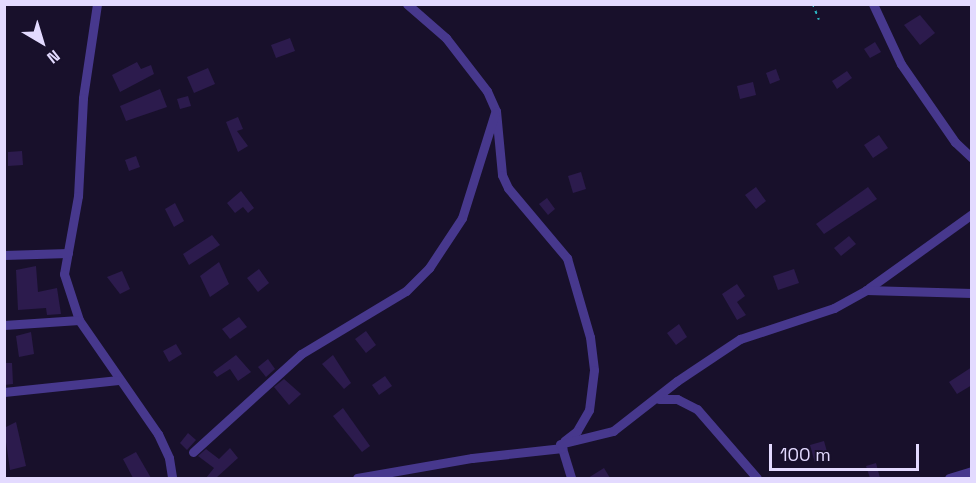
<!DOCTYPE html>
<style>
body{margin:0}
#map{position:relative;width:976px;height:483px;overflow:hidden;background:#18102b;font-family:"Space Grotesk",sans-serif}
div>[style]{position:absolute}
[style*='--x']{left:calc(var(--x)*1px);top:calc(var(--y)*1px);width:calc(var(--w)*1px);rotate:calc(var(--a)*1deg)}
.building>*{inset:0;background:#2c1b4d}
.path>*{height:1.5px;margin-top:-0.75px;transform-origin:0;background:repeating-linear-gradient(90deg,#2ab7c3 0 3px,transparent 0 7.5px)}
.street>*{height:9px;margin:-4.5px;padding:0 4.5px;transform-origin:4.5px;border-radius:4.5px;background:#47388d}
span{translate:-50% -50%;white-space:nowrap;text-align:center;line-height:1.15;-webkit-text-stroke:5px #18102b;paint-order:stroke}
.frame{position:absolute;inset:0;border:6px solid #e3daff;pointer-events:none}
.north{position:absolute;left:12px;top:12px;width:60px;height:60px;-webkit-text-stroke:4px #18102b;paint-order:stroke;rotate:142deg;font-size:16px;font-weight:700;line-height:24px;text-align:center;color:#e3daff}
.north::after{content:'';display:block;margin:auto;width:21px;height:27px;background:#e3daff;clip-path:polygon(50% 0,100% 100%,50% 72%,0 100%)}
.scale{position:absolute;left:769px;top:444px;width:150px;height:27px;box-sizing:border-box;border:3px solid #e3daff;border-top:0;padding-left:8px;font-size:18px;line-height:21px;white-space:nowrap;color:#e3daff;-webkit-text-stroke:4px #18102b;paint-order:stroke}
</style>
<div id="map">
<div class="building">
<i style="clip-path:polygon(920px 15px,935px 33px,920px 45px,904px 25px)"></i>
<i style="clip-path:polygon(290px 38px,295px 51px,276px 58px,271px 45px)"></i>
<i style="clip-path:polygon(875px 42px,881px 52px,870px 58px,864px 49px)"></i>
<i style="clip-path:polygon(137px 62px,141px 69px,151px 65px,154px 74px,120px 92px,112px 75px)"></i>
<i style="clip-path:polygon(208px 68px,215px 84px,194px 93px,187px 77px)"></i>
<i style="clip-path:polygon(776px 69px,780px 80px,770px 84px,766px 73px)"></i>
<i style="clip-path:polygon(847px 71px,852px 78px,837px 89px,832px 81px)"></i>
<i style="clip-path:polygon(753px 82px,756px 95px,740px 99px,737px 86px)"></i>
<i style="clip-path:polygon(160px 89px,167px 107px,126px 121px,120px 106px)"></i>
<i style="clip-path:polygon(188px 96px,191px 106px,180px 109px,177px 99px)"></i>
<i style="clip-path:polygon(238px 117px,243px 129px,237px 131px,248px 146px,238px 152px,226px 122px)"></i>
<i style="clip-path:polygon(879px 135px,888px 148px,873px 158px,864px 145px)"></i>
<i style="clip-path:polygon(22px 151px,23px 165px,8px 166px,8px 152px)"></i>
<i style="clip-path:polygon(136px 156px,140px 167px,129px 171px,125px 160px)"></i>
<i style="clip-path:polygon(581px 172px,586px 189px,573px 193px,568px 176px)"></i>
<i style="clip-path:polygon(756px 187px,766px 201px,756px 209px,745px 195px)"></i>
<i style="clip-path:polygon(868px 187px,877px 199px,824px 234px,816px 224px)"></i>
<i style="clip-path:polygon(241px 191px,254px 208px,248px 213px,243px 207px,235px 213px,227px 203px)"></i>
<i style="clip-path:polygon(547px 198px,555px 209px,548px 215px,539px 204px)"></i>
<i style="clip-path:polygon(175px 203px,184px 221px,174px 227px,165px 209px)"></i>
<i style="clip-path:polygon(212px 235px,220px 245px,189px 265px,183px 254px)"></i>
<i style="clip-path:polygon(849px 236px,856px 244px,841px 256px,834px 248px)"></i>
<i style="clip-path:polygon(219px 262px,229px 284px,210px 297px,200px 276px)"></i>
<i style="clip-path:polygon(36px 266px,38px 292px,57px 288px,61px 314px,47px 315px,46px 308px,18px 310px,16px 270px)"></i>
<i style="clip-path:polygon(259px 269px,269px 283px,258px 292px,247px 278px)"></i>
<i style="clip-path:polygon(794px 269px,799px 283px,778px 290px,773px 276px)"></i>
<i style="clip-path:polygon(122px 271px,130px 289px,120px 294px,107px 277px)"></i>
<i style="clip-path:polygon(737px 284px,745px 296px,737px 302px,746px 315px,737px 320px,722px 294px)"></i>
<i style="clip-path:polygon(239px 317px,247px 327px,230px 339px,222px 329px)"></i>
<i style="clip-path:polygon(679px 324px,687px 337px,676px 345px,667px 333px)"></i>
<i style="clip-path:polygon(366px 331px,376px 345px,366px 353px,355px 339px)"></i>
<i style="clip-path:polygon(31px 332px,34px 354px,19px 357px,16px 336px)"></i>
<i style="clip-path:polygon(176px 344px,182px 354px,169px 362px,163px 351px)"></i>
<i style="clip-path:polygon(236px 355px,251px 372px,238px 381px,230px 369px,217px 377px,213px 372px)"></i>
<i style="clip-path:polygon(333px 355px,351px 383px,344px 389px,322px 364px)"></i>
<i style="clip-path:polygon(268px 359px,275px 369px,266px 377px,258px 367px)"></i>
<i style="clip-path:polygon(4px 363px,12px 363px,13px 384px,4px 385px)"></i>
<i style="clip-path:polygon(972px 367px,972px 385px,957px 394px,949px 382px)"></i>
<i style="clip-path:polygon(385px 376px,392px 386px,379px 395px,372px 385px)"></i>
<i style="clip-path:polygon(284px 379px,301px 394px,289px 405px,274px 387px)"></i>
<i style="clip-path:polygon(343px 408px,370px 446px,362px 452px,333px 416px)"></i>
<i style="clip-path:polygon(16px 422px,26px 466px,10px 470px,4px 428px)"></i>
<i style="clip-path:polygon(188px 433px,196px 440px,187px 450px,180px 443px)"></i>
<i style="clip-path:polygon(824px 441px,829px 459px,815px 463px,810px 445px)"></i>
<i style="clip-path:polygon(230px 448px,238px 458px,216px 478px,206px 478px,214px 468px,198px 456px,206px 449px,219px 459px)"></i>
<i style="clip-path:polygon(136px 452px,151px 478px,133px 478px,123px 459px)"></i>
<i style="clip-path:polygon(876px 463px,880px 478px,870px 478px,866px 466px)"></i>
<i style="clip-path:polygon(604px 468px,610px 478px,588px 478px)"></i>
</div>
<div class="path">
<i style="--x:750;--y:4;--w:1;--a:90"></i>
<i style="--x:813;--y:4;--w:17;--a:69"></i>
</div>
<div class="street">
<i style="--x:97;--y:4;--w:95;--a:98.5"></i>
<i style="--x:83;--y:98;--w:98;--a:92.9"></i>
<i style="--x:78;--y:196;--w:79;--a:100.2"></i>
<i style="--x:64;--y:274;--w:48;--a:71.9"></i>
<i style="--x:79;--y:320;--w:139;--a:55.3"></i>
<i style="--x:158;--y:434;--w:26;--a:65"></i>
<i style="--x:169;--y:458;--w:20;--a:81"></i>
<i style="--x:407;--y:4;--w:52;--a:41.1"></i>
<i style="--x:446;--y:38;--w:67;--a:52.3"></i>
<i style="--x:487;--y:91;--w:22;--a:66"></i>
<i style="--x:496;--y:111;--w:64;--a:84.6"></i>
<i style="--x:502;--y:175;--w:14;--a:65"></i>
<i style="--x:508;--y:188;--w:92;--a:49.9"></i>
<i style="--x:567;--y:258;--w:82;--a:73.8"></i>
<i style="--x:590;--y:337;--w:33;--a:83"></i>
<i style="--x:594;--y:370;--w:40;--a:97.1"></i>
<i style="--x:589;--y:410;--w:24;--a:120"></i>
<i style="--x:577;--y:431;--w:16;--a:142"></i>
<i style="--x:873;--y:4;--w:66;--a:65"></i>
<i style="--x:901;--y:64;--w:95;--a:55.3"></i>
<i style="--x:955;--y:142;--w:23;--a:43"></i>
<i style="--x:4;--y:255;--w:64;--a:-1.8"></i>
<i style="--x:869;--y:288;--w:127;--a:-35.7"></i>
<i style="--x:4;--y:325;--w:75;--a:-3.8"></i>
<i style="--x:4;--y:392;--w:115;--a:-6"></i>
<i style="--x:659;--y:399;--w:18;--a:0"></i>
<i style="--x:677;--y:399;--w:22;--a:27"></i>
<i style="--x:697;--y:409;--w:91;--a:49"></i>
<i style="--x:562;--y:448;--w:31;--a:73"></i>
<i style="--x:193;--y:452;--w:146;--a:-42.2"></i>
<i style="--x:301;--y:354;--w:122;--a:-31"></i>
<i style="--x:406;--y:291;--w:33;--a:-45"></i>
<i style="--x:429;--y:268;--w:60;--a:-56.6"></i>
<i style="--x:462;--y:218;--w:110;--a:-72.6"></i>
<i style="--x:357;--y:478;--w:117;--a:-9.9"></i>
<i style="--x:472;--y:458;--w:91;--a:-6.3"></i>
<i style="--x:562;--y:448;--w:4;--a:-117"></i>
<i style="--x:560;--y:444;--w:55;--a:-13.8"></i>
<i style="--x:613;--y:431;--w:81;--a:-38"></i>
<i style="--x:677;--y:381;--w:76;--a:-33.7"></i>
<i style="--x:740;--y:339;--w:99;--a:-18.3"></i>
<i style="--x:834;--y:308;--w:37;--a:-29"></i>
<i style="--x:866;--y:290;--w:106;--a:1.6"></i>
<i style="--x:949;--y:478;--w:24;--a:-17"></i>
</div>
<div class="frame"></div>
<div class="north">N</div>
<div class="scale">100 m</div>
</div>
